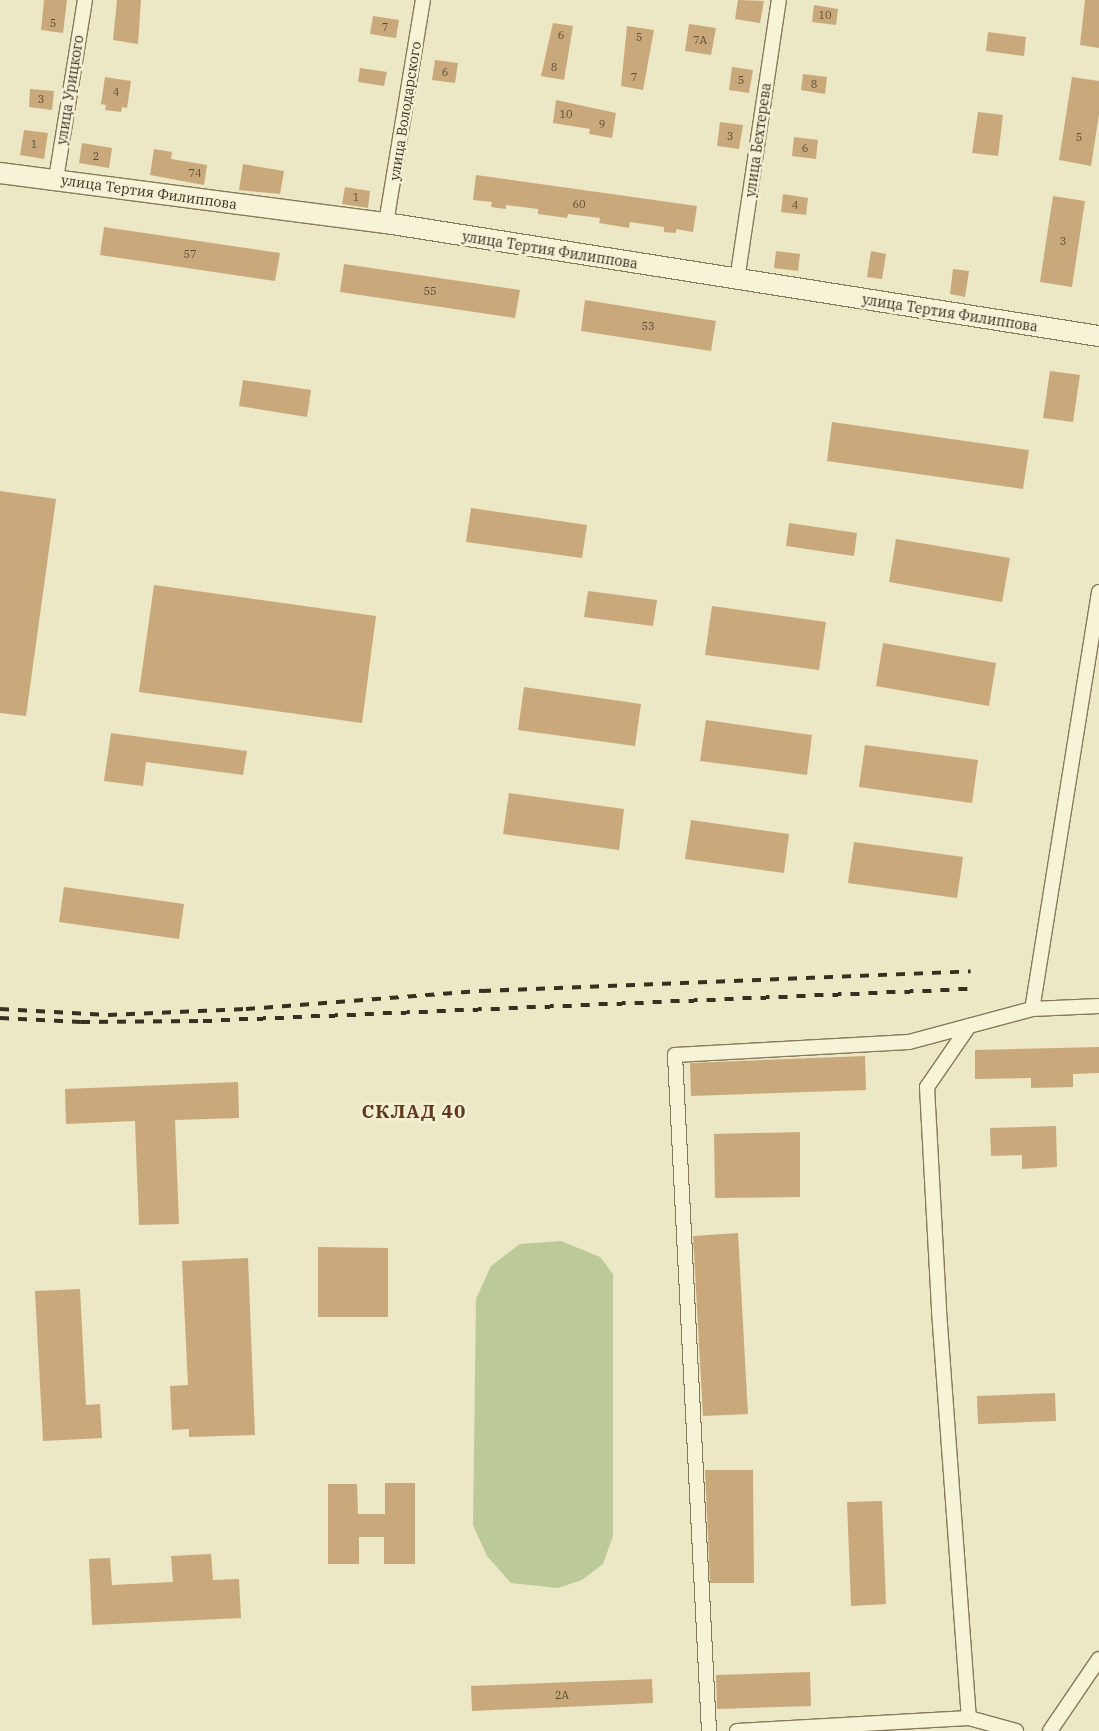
<!DOCTYPE html>
<meta charset="utf-8">
<style>
body{margin:0}
#map{position:relative;width:1099px;height:1731px;overflow:hidden;background:#ece7c4;font-family:"IBM Plex Serif",serif}
div>[style]{position:absolute}
[style*='--x']{left:calc(var(--x)*1px);top:calc(var(--y)*1px);width:calc(var(--w)*1px);rotate:calc(var(--a)*1deg)}
.green>*{inset:0;background:#bcca99}
.building>*{inset:0;background:#c9a97c}
.roads{filter:drop-shadow(1px 0 #86795b) drop-shadow(-1px 0 #86795b) drop-shadow(0 1px #86795b) drop-shadow(0 -1px #86795b)}
.street>*{height:14px;margin:-7px;padding:0 7px;transform-origin:7px;border-radius:7px;background:#f7f3d7}
.secondary>*{height:20px;margin:-10px;padding:0 10px;transform-origin:10px;border-radius:10px;background:#f7f3d7}
.rail>*{height:4px;margin-top:-2px;transform-origin:0;background:repeating-linear-gradient(90deg,#372f1f 0 9px,transparent 0 18px)}
span{translate:-50% -50%;white-space:nowrap;text-align:center;line-height:1.15;-webkit-text-stroke:5px #f4f0d4;paint-order:stroke}
.number-label{font-size:11px;color:#5c4e36}
.number-label span{-webkit-text-stroke-width:0}
.street-label{font-size:14px;color:#372f1f}
.district-label{font-size:19px;color:#613920;font-weight:700;letter-spacing:1px}
</style>
<div id="map">
<div class="green">
<i style="clip-path:polygon(561px 1241px,600px 1257px,613px 1274px,613px 1536px,603px 1564px,582px 1580px,558px 1588px,511px 1583px,487px 1556px,473px 1525px,476px 1299px,491px 1266px,520px 1244px)"></i>
</div>
<div class="building">
<i style="clip-path:polygon(44px 0,67px 0,63px 33px,41px 30px)"></i>
<i style="clip-path:polygon(117px 0,141px 0,138px 44px,113px 40px)"></i>
<i style="clip-path:polygon(738px 0,764px 1px,760px 23px,735px 19px)"></i>
<i style="clip-path:polygon(1085px 0,1099px 0,1099px 48px,1080px 45px)"></i>
<i style="clip-path:polygon(814px 5px,838px 9px,836px 25px,812px 22px)"></i>
<i style="clip-path:polygon(373px 16px,399px 20px,396px 38px,370px 34px)"></i>
<i style="clip-path:polygon(553px 23px,573px 26px,564px 80px,541px 76px)"></i>
<i style="clip-path:polygon(689px 24px,716px 28px,711px 55px,685px 51px)"></i>
<i style="clip-path:polygon(627px 26px,654px 30px,643px 90px,621px 86px)"></i>
<i style="clip-path:polygon(988px 32px,1026px 37px,1024px 56px,986px 51px)"></i>
<i style="clip-path:polygon(435px 60px,458px 63px,455px 83px,432px 80px)"></i>
<i style="clip-path:polygon(732px 67px,753px 70px,749px 93px,729px 90px)"></i>
<i style="clip-path:polygon(360px 68px,387px 72px,384px 86px,358px 82px)"></i>
<i style="clip-path:polygon(803px 74px,827px 77px,825px 94px,801px 90px)"></i>
<i style="clip-path:polygon(105px 77px,131px 81px,127px 108px,122px 107px,121px 112px,105px 110px,106px 105px,101px 104px)"></i>
<i style="clip-path:polygon(1072px 77px,1099px 81px,1099px 114px,1091px 166px,1059px 160px)"></i>
<i style="clip-path:polygon(30px 89px,54px 91px,52px 110px,29px 107px)"></i>
<i style="clip-path:polygon(556px 100px,616px 113px,612px 138px,589px 134px,590px 129px,553px 123px)"></i>
<i style="clip-path:polygon(978px 112px,1003px 115px,998px 156px,972px 153px)"></i>
<i style="clip-path:polygon(720px 122px,743px 125px,739px 149px,717px 146px)"></i>
<i style="clip-path:polygon(24px 130px,48px 133px,44px 159px,20px 155px)"></i>
<i style="clip-path:polygon(794px 137px,818px 140px,816px 159px,792px 156px)"></i>
<i style="clip-path:polygon(82px 143px,112px 148px,109px 168px,79px 163px)"></i>
<i style="clip-path:polygon(154px 149px,172px 152px,171px 159px,207px 165px,204px 185px,150px 175px)"></i>
<i style="clip-path:polygon(243px 164px,284px 171px,280px 194px,239px 190px)"></i>
<i style="clip-path:polygon(476px 175px,697px 206px,693px 232px,676px 229px,676px 233px,664px 232px,664px 227px,630px 222px,629px 228px,599px 223px,600px 218px,568px 214px,567px 218px,538px 214px,538px 209px,506px 205px,506px 209px,491px 207px,492px 202px,473px 200px)"></i>
<i style="clip-path:polygon(345px 187px,370px 191px,368px 208px,342px 204px)"></i>
<i style="clip-path:polygon(783px 194px,808px 198px,806px 215px,781px 212px)"></i>
<i style="clip-path:polygon(1053px 196px,1085px 201px,1072px 287px,1040px 282px)"></i>
<i style="clip-path:polygon(104px 227px,280px 253px,275px 281px,100px 255px)"></i>
<i style="clip-path:polygon(776px 251px,800px 254px,798px 271px,774px 268px)"></i>
<i style="clip-path:polygon(871px 251px,886px 254px,882px 279px,867px 277px)"></i>
<i style="clip-path:polygon(344px 264px,520px 290px,515px 318px,340px 292px)"></i>
<i style="clip-path:polygon(953px 269px,969px 271px,965px 297px,950px 294px)"></i>
<i style="clip-path:polygon(585px 300px,716px 321px,711px 351px,581px 331px)"></i>
<i style="clip-path:polygon(1050px 371px,1080px 375px,1073px 422px,1043px 418px)"></i>
<i style="clip-path:polygon(243px 380px,311px 390px,307px 417px,239px 406px)"></i>
<i style="clip-path:polygon(832px 422px,1029px 450px,1023px 489px,827px 461px)"></i>
<i style="clip-path:polygon(0 491px,56px 499px,26px 716px,0 713px)"></i>
<i style="clip-path:polygon(471px 508px,587px 525px,582px 558px,466px 542px)"></i>
<i style="clip-path:polygon(789px 523px,857px 533px,854px 556px,786px 546px)"></i>
<i style="clip-path:polygon(896px 539px,1010px 558px,1002px 602px,889px 582px)"></i>
<i style="clip-path:polygon(154px 585px,376px 616px,362px 723px,139px 692px)"></i>
<i style="clip-path:polygon(588px 591px,657px 600px,653px 626px,584px 617px)"></i>
<i style="clip-path:polygon(712px 606px,826px 622px,819px 670px,705px 655px)"></i>
<i style="clip-path:polygon(883px 643px,996px 663px,989px 706px,876px 686px)"></i>
<i style="clip-path:polygon(524px 687px,641px 704px,635px 746px,518px 730px)"></i>
<i style="clip-path:polygon(706px 720px,812px 735px,807px 775px,700px 761px)"></i>
<i style="clip-path:polygon(111px 733px,247px 751px,243px 775px,146px 762px,143px 786px,104px 781px)"></i>
<i style="clip-path:polygon(865px 745px,978px 760px,972px 803px,859px 787px)"></i>
<i style="clip-path:polygon(509px 793px,624px 809px,619px 850px,503px 834px)"></i>
<i style="clip-path:polygon(691px 820px,789px 834px,784px 873px,685px 859px)"></i>
<i style="clip-path:polygon(854px 842px,963px 857px,957px 898px,848px 883px)"></i>
<i style="clip-path:polygon(64px 887px,184px 904px,179px 939px,59px 922px)"></i>
<i style="clip-path:polygon(1099px 1047px,1099px 1073px,1073px 1074px,1073px 1087px,1031px 1088px,1031px 1078px,975px 1079px,975px 1050px)"></i>
<i style="clip-path:polygon(865px 1056px,866px 1090px,691px 1096px,690px 1063px)"></i>
<i style="clip-path:polygon(238px 1082px,239px 1118px,175px 1120px,179px 1224px,139px 1225px,135px 1121px,66px 1124px,65px 1089px)"></i>
<i style="clip-path:polygon(1056px 1126px,1057px 1167px,1022px 1169px,1022px 1155px,991px 1156px,990px 1128px)"></i>
<i style="clip-path:polygon(800px 1132px,800px 1197px,715px 1198px,714px 1134px)"></i>
<i style="clip-path:polygon(738px 1233px,748px 1414px,703px 1416px,693px 1236px)"></i>
<i style="clip-path:polygon(318px 1247px,388px 1248px,388px 1317px,318px 1317px)"></i>
<i style="clip-path:polygon(248px 1258px,255px 1435px,189px 1437px,189px 1429px,172px 1430px,170px 1386px,188px 1385px,182px 1261px)"></i>
<i style="clip-path:polygon(80px 1289px,86px 1405px,100px 1404px,102px 1438px,43px 1441px,35px 1291px)"></i>
<i style="clip-path:polygon(1055px 1393px,1056px 1421px,978px 1424px,977px 1396px)"></i>
<i style="clip-path:polygon(705px 1470px,753px 1470px,754px 1583px,710px 1583px)"></i>
<i style="clip-path:polygon(385px 1483px,415px 1483px,415px 1564px,384px 1564px,384px 1537px,359px 1537px,359px 1564px,328px 1564px,328px 1484px,357px 1484px,358px 1514px,385px 1514px)"></i>
<i style="clip-path:polygon(882px 1501px,886px 1604px,851px 1606px,847px 1502px)"></i>
<i style="clip-path:polygon(211px 1554px,213px 1580px,239px 1579px,241px 1618px,92px 1625px,89px 1559px,110px 1558px,112px 1585px,173px 1582px,171px 1556px)"></i>
<i style="clip-path:polygon(810px 1672px,811px 1706px,717px 1709px,716px 1675px)"></i>
<i style="clip-path:polygon(652px 1679px,653px 1703px,472px 1711px,471px 1686px)"></i>
</div>
<div class="roads">
<div class="street">
<i style="--x:56;--y:179;--w:181;--a:-80.8"></i>
<i style="--x:386;--y:223;--w:226;--a:-80.6"></i>
<i style="--x:737;--y:280;--w:283;--a:-81.5"></i>
<i style="--x:1099;--y:592;--w:422;--a:99.1"></i>
<i style="--x:1032;--y:1009;--w:67;--a:-2.6"></i>
<i style="--x:969;--y:1026;--w:74;--a:124.5"></i>
<i style="--x:927;--y:1087;--w:224;--a:86.9"></i>
<i style="--x:939;--y:1311;--w:408;--a:85.8"></i>
<i style="--x:709;--y:1731;--w:677;--a:-92.88"></i>
<i style="--x:675;--y:1055;--w:234;--a:-3.2"></i>
<i style="--x:909;--y:1042;--w:127;--a:-15"></i>
<i style="--x:737;--y:1731;--w:232;--a:-3.2"></i>
<i style="--x:969;--y:1718;--w:49;--a:15.5"></i>
<i style="--x:1050;--y:1731;--w:87;--a:-55.8"></i>
</div>
<div class="secondary">
<i style="--x:0;--y:173;--w:389;--a:7.4"></i>
<i style="--x:386;--y:223;--w:722;--a:9.01"></i>
</div>
</div>
<div class="rail">
<i style="--x:0;--y:1009;--w:108;--a:3.2"></i>
<i style="--x:108;--y:1015;--w:138;--a:-2.5"></i>
<i style="--x:246;--y:1009;--w:237;--a:-4.4"></i>
<i style="--x:482;--y:991;--w:489;--a:-2.3"></i>
<i style="--x:0;--y:1018;--w:81;--a:2.8"></i>
<i style="--x:81;--y:1022;--w:122;--a:-0.5"></i>
<i style="--x:203;--y:1021;--w:768;--a:-2.39"></i>
</div>
<div class="number-label">
<span style="left:825px;top:15px">10</span>
<span style="left:53px;top:23px">5</span>
<span style="left:385px;top:27px">7</span>
<span style="left:561px;top:35px">6</span>
<span style="left:639px;top:37px">5</span>
<span style="left:700px;top:40px">7А</span>
<span style="left:554px;top:67px">8</span>
<span style="left:445px;top:72px">6</span>
<span style="left:634px;top:77px">7</span>
<span style="left:741px;top:80px">5</span>
<span style="left:814px;top:84px">8</span>
<span style="left:116px;top:92px">4</span>
<span style="left:41px;top:99px">3</span>
<span style="left:566px;top:114px">10</span>
<span style="left:602px;top:124px">9</span>
<span style="left:730px;top:136px">3</span>
<span style="left:1079px;top:137px">5</span>
<span style="left:34px;top:144px">1</span>
<span style="left:805px;top:148px">6</span>
<span style="left:96px;top:156px">2</span>
<span style="left:195px;top:173px">74</span>
<span style="left:356px;top:197px">1</span>
<span style="left:579px;top:204px">60</span>
<span style="left:795px;top:205px">4</span>
<span style="left:1063px;top:241px">3</span>
<span style="left:190px;top:254px">57</span>
<span style="left:430px;top:291px">55</span>
<span style="left:648px;top:326px">53</span>
<span style="left:562px;top:1695px">2А</span>
</div>
<div class="street-label">
<span style="left:70px;top:90px;rotate:-81deg">улица Урицкого</span>
<span style="left:405px;top:111px;rotate:-81deg">улица Володарского</span>
<span style="left:758px;top:140px;rotate:-82deg">улица Бехтерева</span>
<span style="left:149px;top:192px;rotate:8deg">улица Тертия Филиппова</span>
<span style="left:550px;top:250px;rotate:9deg">улица Тертия Филиппова</span>
<span style="left:950px;top:313px;rotate:9deg">улица Тертия Филиппова</span>
</div>
<div class="district-label">
<span style="left:414px;top:1112px">СКЛАД 40</span>
</div>
</div>
